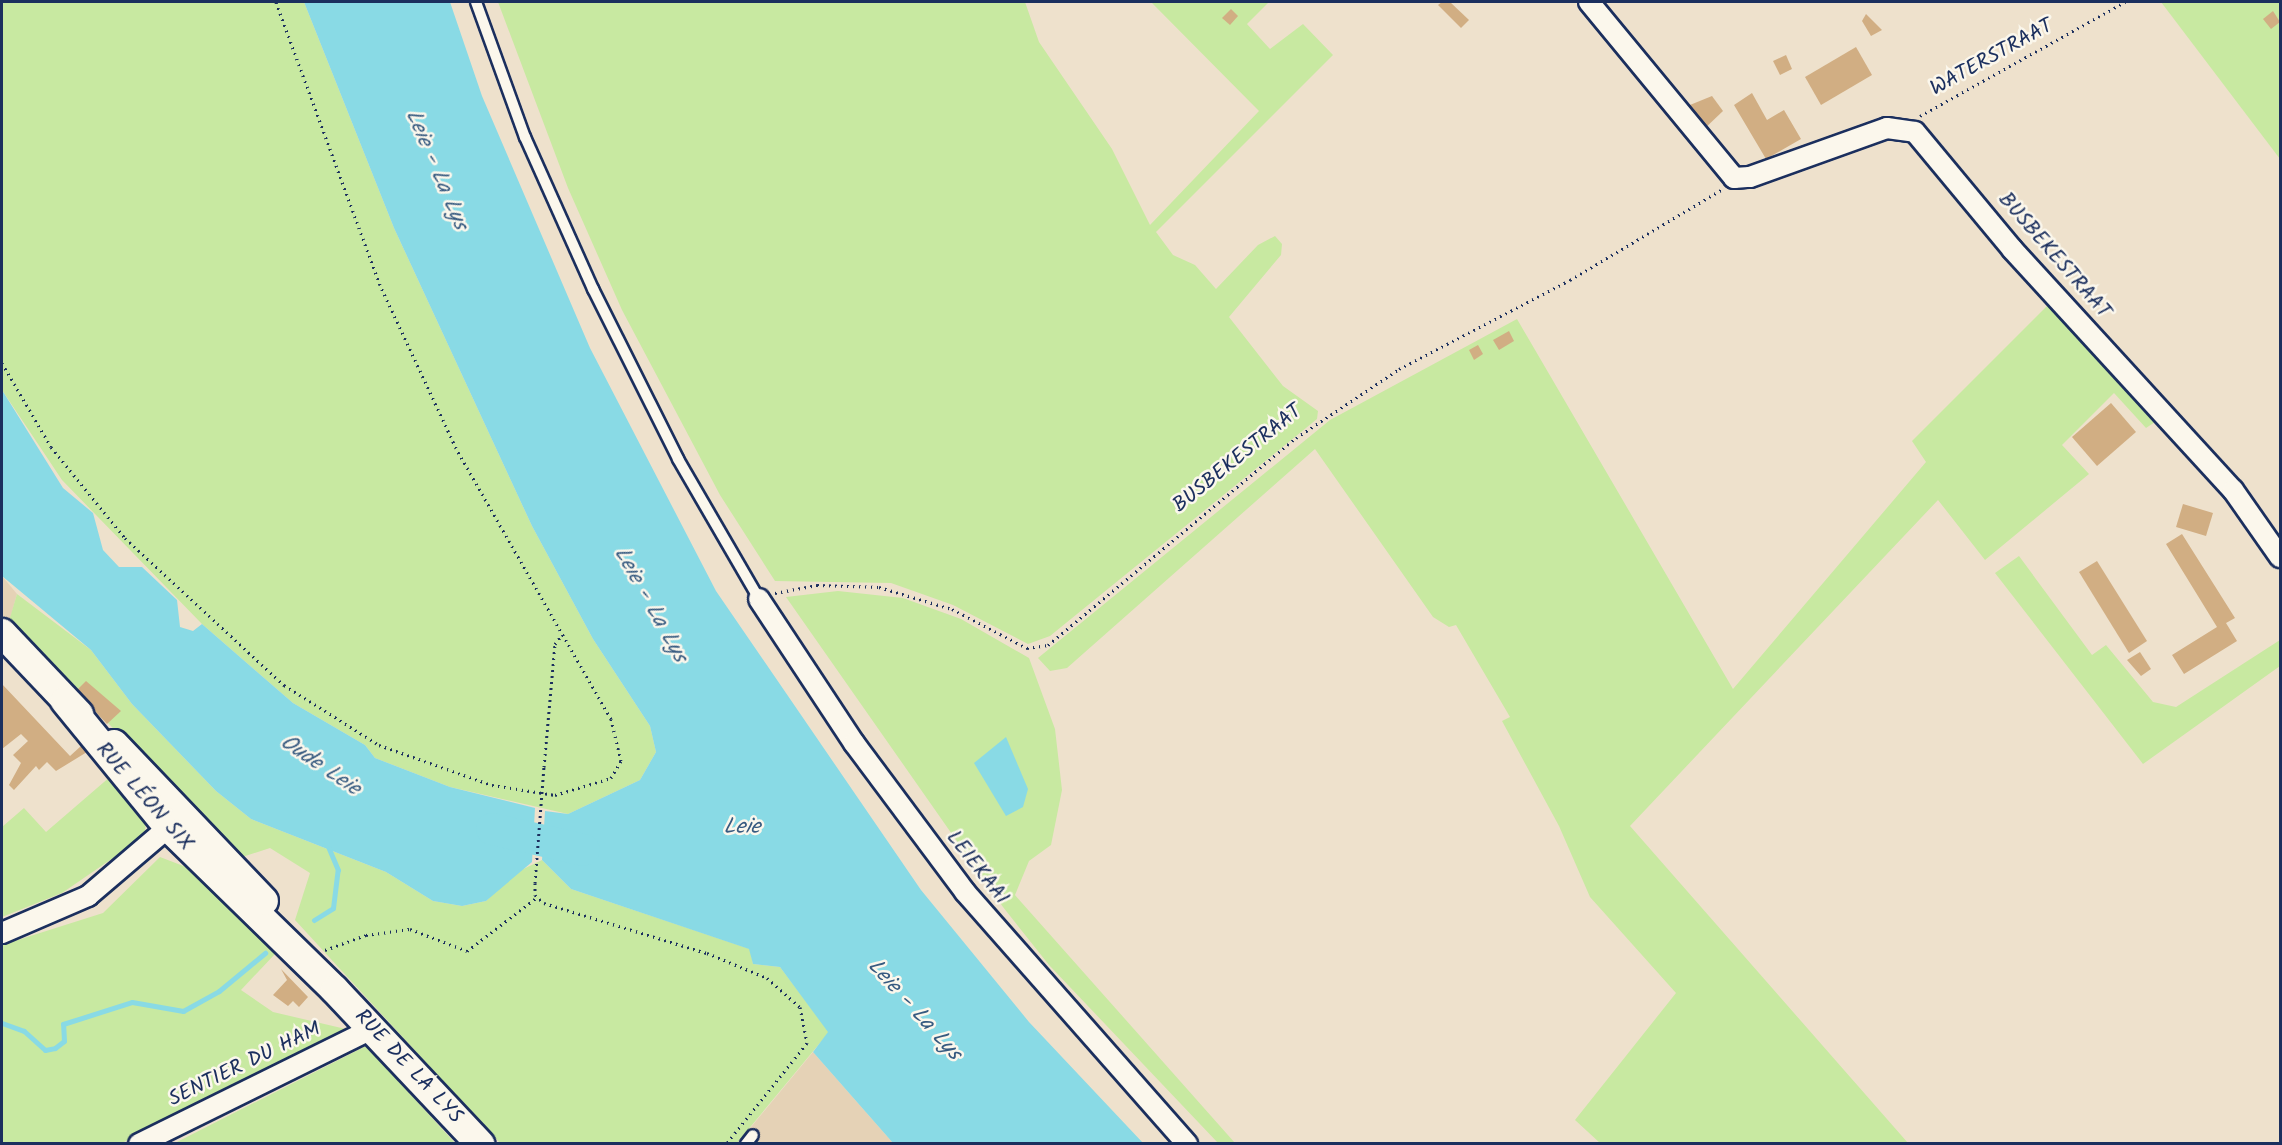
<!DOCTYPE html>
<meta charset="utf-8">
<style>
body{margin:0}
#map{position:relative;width:2282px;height:1145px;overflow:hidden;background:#eee1cc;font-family:Kalam,sans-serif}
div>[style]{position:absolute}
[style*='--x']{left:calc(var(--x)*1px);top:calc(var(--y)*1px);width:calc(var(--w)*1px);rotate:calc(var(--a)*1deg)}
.built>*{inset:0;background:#e5d2b6}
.green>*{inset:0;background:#c8e9a1}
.water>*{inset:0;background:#89dae5}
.stream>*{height:5px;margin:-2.5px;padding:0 2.5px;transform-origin:2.5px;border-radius:2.5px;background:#89dae5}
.river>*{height:32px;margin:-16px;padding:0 16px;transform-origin:16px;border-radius:16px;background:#89dae5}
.building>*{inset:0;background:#d1ae83}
.path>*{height:3px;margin-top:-1.5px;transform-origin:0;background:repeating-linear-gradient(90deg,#1b2f5e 0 1.5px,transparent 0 6px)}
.roads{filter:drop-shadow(2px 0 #1b2f5e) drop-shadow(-2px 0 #1b2f5e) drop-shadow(0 2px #1b2f5e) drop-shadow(0 -2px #1b2f5e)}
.service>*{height:10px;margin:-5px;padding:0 5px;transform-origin:5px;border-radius:5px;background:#fbf7ec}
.minor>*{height:20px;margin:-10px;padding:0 10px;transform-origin:10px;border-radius:10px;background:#fbf7ec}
.secondary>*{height:28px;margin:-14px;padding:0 14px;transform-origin:14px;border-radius:14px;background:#fbf7ec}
.path-bridge>*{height:3px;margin-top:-1.5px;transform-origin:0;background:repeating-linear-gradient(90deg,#1b2f5e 0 1.5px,transparent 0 6px)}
span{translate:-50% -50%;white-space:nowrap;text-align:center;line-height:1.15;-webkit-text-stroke:5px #fbf7ec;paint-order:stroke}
.street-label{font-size:21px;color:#1b2f5e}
.water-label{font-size:22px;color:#365a80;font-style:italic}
.frame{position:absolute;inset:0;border:3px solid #1b2f5e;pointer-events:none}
</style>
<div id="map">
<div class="built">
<i style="clip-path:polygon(2px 576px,17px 594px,2px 648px)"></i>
<i style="clip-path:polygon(813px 1052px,893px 1143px,737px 1144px)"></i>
</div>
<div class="green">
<i style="clip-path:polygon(2px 2px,304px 2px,394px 228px,532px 526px,593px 639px,650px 726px,656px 752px,640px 780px,568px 814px,450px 787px,375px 758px,365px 745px,293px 703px,202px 624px,62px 480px,2px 390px)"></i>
<i style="clip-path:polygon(498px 2px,1025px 2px,1039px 42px,1112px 149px,1150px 225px,1259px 111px,1151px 2px,1269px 2px,1247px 24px,1270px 49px,1303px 24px,1333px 55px,1156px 232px,1173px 255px,1195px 265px,1216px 289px,1258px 245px,1275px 236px,1282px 244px,1281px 255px,1229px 317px,1283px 386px,1318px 411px,1317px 419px,1050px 636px,1028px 644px,953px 605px,891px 583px,775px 581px,720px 495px,622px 310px,568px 188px)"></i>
<i style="clip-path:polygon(2161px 2px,2280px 2px,2280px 159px)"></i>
<i style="clip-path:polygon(2052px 301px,2158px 420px,2146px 428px,2114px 393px,2062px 445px,2089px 474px,1985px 560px,1938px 500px,1630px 826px,1908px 1143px,1600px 1143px,1575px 1120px,1676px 993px,1590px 897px,1559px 826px,1502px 721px,1510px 717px,1456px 625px,1449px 627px,1433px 617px,1315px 449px,1067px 668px,1050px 671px,1038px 658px,1330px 420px,1517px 319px,1733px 689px,1926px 462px,1912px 441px)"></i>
<i style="clip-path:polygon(2019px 556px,2092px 655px,2106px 645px,2153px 702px,2176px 707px,2280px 640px,2280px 666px,2143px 764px,1995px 573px)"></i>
<i style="clip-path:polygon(838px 591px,903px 598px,961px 619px,1029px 658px,1055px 729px,1062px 790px,1051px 845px,1029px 861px,1015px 895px,1235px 1143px,1218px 1143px,1049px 965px,1003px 907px,786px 597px)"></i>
<i style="clip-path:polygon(17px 594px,91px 650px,132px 704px,216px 791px,251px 819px,386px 872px,433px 901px,462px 906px,486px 901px,513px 874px,542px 860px,571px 889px,750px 949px,753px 964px,780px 967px,829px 1032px,737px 1143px,500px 1143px,295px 920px,310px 873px,270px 848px,239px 858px,9px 621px)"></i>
<i style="clip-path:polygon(111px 776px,146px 814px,145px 836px,62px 893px,2px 917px,2px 827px,24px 808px,46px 832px)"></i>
<i style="clip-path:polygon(160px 857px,199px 872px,275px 954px,241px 990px,273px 1012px,350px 1030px,122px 1143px,2px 1143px,2px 945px,103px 913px)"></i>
<i style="clip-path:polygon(366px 1046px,455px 1143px,175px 1143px)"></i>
</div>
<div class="water">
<i style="clip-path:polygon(304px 2px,450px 2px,482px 96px,590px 348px,716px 591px,921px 890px,1029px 1022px,1143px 1143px,893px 1143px,813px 1052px,828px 1032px,780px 967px,753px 964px,749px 949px,571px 889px,542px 860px,545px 811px,568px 814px,640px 780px,656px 752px,650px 726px,593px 639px,532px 526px,394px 228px)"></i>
<i style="clip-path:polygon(2px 390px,63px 488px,93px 513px,103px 550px,119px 567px,142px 567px,177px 600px,180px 627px,193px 631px,202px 624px,293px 703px,365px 745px,375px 758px,450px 787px,535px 808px,532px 862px,486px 901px,462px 906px,433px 901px,386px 872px,251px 819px,216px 791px,132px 704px,91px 650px,2px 576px)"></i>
<i style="clip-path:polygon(1006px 737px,1028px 789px,1023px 807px,1006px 816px,974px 763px)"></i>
</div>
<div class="stream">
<i style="--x:314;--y:920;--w:22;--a:-32"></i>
<i style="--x:333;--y:908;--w:38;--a:-83"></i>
<i style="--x:338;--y:870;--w:30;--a:-113"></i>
<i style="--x:2;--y:1023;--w:23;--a:20"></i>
<i style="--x:24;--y:1031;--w:28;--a:42"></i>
<i style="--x:45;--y:1050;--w:10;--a:-11"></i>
<i style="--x:55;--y:1048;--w:11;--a:-38"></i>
<i style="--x:64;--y:1041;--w:17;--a:-93"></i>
<i style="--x:63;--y:1024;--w:72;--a:-17.7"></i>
<i style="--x:132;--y:1002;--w:52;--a:10"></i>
<i style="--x:183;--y:1011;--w:41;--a:-29.1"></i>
<i style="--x:219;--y:991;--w:60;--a:-39.6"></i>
</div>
<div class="river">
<i style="--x:492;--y:829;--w:94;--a:12.9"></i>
</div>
<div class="building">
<i style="clip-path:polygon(1442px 2px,1450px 2px,1469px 20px,1461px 28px,1438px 5px)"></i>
<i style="clip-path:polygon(1231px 9px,1238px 16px,1230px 25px,1222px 18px)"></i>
<i style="clip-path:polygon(2273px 11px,2280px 22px,2271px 29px,2263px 19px)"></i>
<i style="clip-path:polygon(1866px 14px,1882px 30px,1871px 36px,1862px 21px)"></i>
<i style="clip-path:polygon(1856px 47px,1872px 75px,1821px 105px,1805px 77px)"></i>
<i style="clip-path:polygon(1786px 55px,1792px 69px,1780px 75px,1773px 61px)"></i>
<i style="clip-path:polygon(1752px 93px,1767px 120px,1784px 110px,1801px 139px,1766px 159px,1734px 105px)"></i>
<i style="clip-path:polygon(1712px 96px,1723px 111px,1702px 131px,1685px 107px)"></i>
<i style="clip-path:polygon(1509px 331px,1514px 341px,1499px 350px,1493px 340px)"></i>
<i style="clip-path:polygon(1478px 345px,1483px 354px,1474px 360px,1469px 350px)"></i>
<i style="clip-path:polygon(2111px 403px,2136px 432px,2097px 466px,2072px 437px)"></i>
<i style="clip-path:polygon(2183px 504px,2213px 513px,2206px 536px,2176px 527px)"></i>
<i style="clip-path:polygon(2182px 534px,2235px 618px,2226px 623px,2237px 641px,2184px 674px,2172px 655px,2217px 627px,2166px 544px)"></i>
<i style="clip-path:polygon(2097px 561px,2147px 641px,2129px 653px,2079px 572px)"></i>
<i style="clip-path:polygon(2140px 652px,2151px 669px,2141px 676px,2127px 660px)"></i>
<i style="clip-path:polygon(86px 681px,121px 711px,107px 724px,76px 691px)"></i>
<i style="clip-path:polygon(2px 684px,70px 756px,81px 746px,87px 752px,56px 771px,47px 762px,39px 770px,36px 766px,14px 790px,9px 785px,21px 763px,13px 755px,28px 741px,21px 734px,2px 749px)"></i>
<i style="clip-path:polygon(281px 969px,308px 997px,299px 1007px,293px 1001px,288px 1006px,273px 995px,287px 980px)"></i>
</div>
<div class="path">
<i style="--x:1920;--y:116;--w:235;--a:-29.1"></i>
<i style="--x:2;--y:363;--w:97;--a:59.7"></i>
<i style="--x:51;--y:447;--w:117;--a:50.9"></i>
<i style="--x:125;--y:538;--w:217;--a:42.8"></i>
<i style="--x:284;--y:685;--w:112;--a:32.3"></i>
<i style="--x:379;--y:745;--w:120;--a:19.5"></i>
<i style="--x:492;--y:785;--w:64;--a:9"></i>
<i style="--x:555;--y:795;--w:59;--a:-16.9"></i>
<i style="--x:611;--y:778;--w:20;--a:-60"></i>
<i style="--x:621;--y:761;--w:43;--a:-103.4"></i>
<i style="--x:611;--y:719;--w:312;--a:-119.8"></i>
<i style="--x:456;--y:448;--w:180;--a:-115"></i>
<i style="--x:380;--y:285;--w:302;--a:-110.2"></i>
<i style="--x:775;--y:593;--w:43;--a:-10.8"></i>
<i style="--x:817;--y:585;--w:62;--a:1.8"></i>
<i style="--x:879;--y:587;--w:76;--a:16.8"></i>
<i style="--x:952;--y:609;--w:85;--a:27.5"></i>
<i style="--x:1027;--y:648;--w:21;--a:-8"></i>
<i style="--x:1048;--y:645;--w:323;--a:-39.9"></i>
<i style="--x:1296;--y:438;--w:124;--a:-33.8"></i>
<i style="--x:1399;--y:369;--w:193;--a:-27.5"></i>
<i style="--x:1570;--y:280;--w:176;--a:-30.8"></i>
<i style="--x:544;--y:767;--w:123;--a:-84.9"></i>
<i style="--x:555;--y:644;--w:10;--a:-53"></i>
<i style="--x:535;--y:883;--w:12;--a:90"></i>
<i style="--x:535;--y:895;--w:12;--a:42"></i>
<i style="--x:544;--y:903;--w:170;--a:17.1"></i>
<i style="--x:707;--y:953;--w:65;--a:22.6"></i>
<i style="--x:767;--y:978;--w:44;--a:41.3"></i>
<i style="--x:800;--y:1007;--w:37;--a:79"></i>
<i style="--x:807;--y:1043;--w:129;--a:128.7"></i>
<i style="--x:325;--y:950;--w:44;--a:-20.1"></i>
<i style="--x:366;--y:935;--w:44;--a:-7.8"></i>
<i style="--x:410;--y:929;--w:61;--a:21.1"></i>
<i style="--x:467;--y:951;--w:87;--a:-37.5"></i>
</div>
<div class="roads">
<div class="service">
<i style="--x:476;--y:2;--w:144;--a:70.1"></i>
<i style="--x:525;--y:137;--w:167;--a:65.9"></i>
<i style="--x:593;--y:289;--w:190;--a:63.4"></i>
<i style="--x:678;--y:459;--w:162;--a:59.9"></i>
<i style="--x:746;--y:1144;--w:11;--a:-52"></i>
</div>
<div class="minor">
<i style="--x:1589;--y:2;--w:228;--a:50.5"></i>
<i style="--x:1734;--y:178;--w:16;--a:-4"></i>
<i style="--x:1750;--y:177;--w:145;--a:-19.7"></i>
<i style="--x:1887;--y:128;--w:28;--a:8"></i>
<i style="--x:1915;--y:132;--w:152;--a:50.3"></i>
<i style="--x:2012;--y:249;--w:327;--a:47.5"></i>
<i style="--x:2233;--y:490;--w:82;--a:55"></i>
<i style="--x:759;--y:599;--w:173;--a:56.6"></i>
<i style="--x:854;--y:743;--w:186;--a:53.3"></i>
<i style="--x:965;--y:892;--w:336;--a:48.6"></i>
<i style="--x:2;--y:933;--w:94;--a:-23.3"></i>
<i style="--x:88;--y:896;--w:118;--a:-40.5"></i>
<i style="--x:139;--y:1144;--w:260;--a:-26.3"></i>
</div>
<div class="secondary">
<i style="--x:2;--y:633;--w:112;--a:46.5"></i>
<i style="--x:65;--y:701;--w:163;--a:50.7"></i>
<i style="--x:168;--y:827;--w:233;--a:44.3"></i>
<i style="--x:335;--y:990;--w:212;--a:46.7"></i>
<i style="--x:114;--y:744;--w:217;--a:46.3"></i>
</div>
</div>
<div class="path-bridge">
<i style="--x:535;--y:883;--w:116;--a:-85.6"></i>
</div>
<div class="street-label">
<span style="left:1992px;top:58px;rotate:-29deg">WATERSTRAAT</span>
<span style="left:2054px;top:256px;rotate:49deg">BUSBEKESTRAAT</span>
<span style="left:1238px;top:459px;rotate:-39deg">BUSBEKESTRAAT</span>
<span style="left:144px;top:797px;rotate:49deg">RUE LÉON SIX</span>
<span style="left:977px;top:868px;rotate:52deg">LEIEKAAI</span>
<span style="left:245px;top:1065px;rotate:-26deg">SENTIER DU HAM</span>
<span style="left:408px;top:1067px;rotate:47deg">RUE DE LA LYS</span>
</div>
<div class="water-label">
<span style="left:436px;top:170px;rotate:67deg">Leie - La Lys</span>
<span style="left:650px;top:605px;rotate:61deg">Leie - La Lys</span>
<span style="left:320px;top:766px;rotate:34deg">Oude Leie</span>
<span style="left:742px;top:828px">Leie</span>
<span style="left:914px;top:1010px;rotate:48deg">Leie - La Lys</span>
</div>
<div class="frame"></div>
</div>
